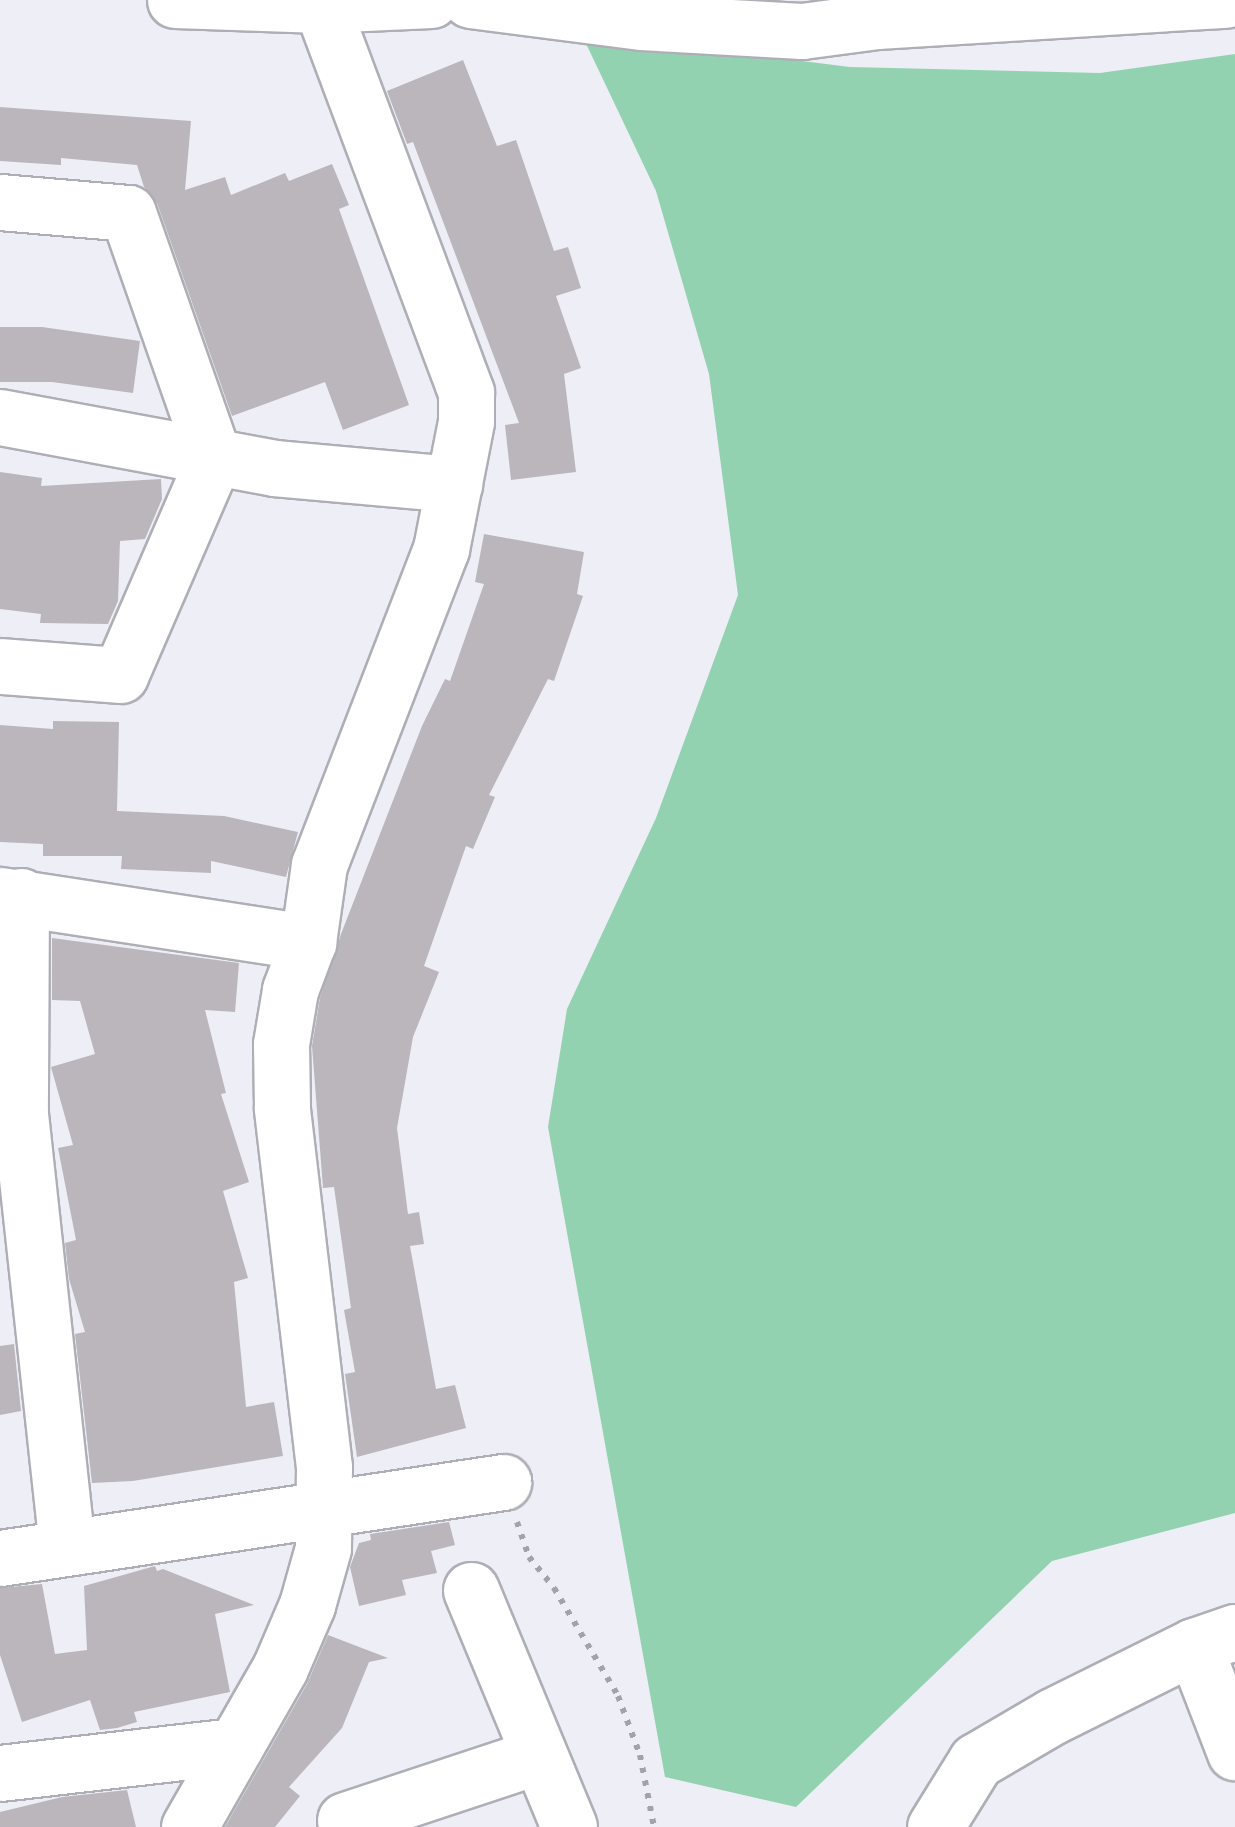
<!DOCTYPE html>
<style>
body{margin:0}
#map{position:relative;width:1235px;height:1827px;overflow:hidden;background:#eeeef6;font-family:Quicksand,sans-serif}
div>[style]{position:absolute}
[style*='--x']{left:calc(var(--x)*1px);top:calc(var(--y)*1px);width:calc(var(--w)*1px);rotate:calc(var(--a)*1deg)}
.green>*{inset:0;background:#93d2b0}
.building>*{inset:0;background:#bbb6bc}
.path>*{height:6px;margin-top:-3px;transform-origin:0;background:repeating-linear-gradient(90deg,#a2a2a8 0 5px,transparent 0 13px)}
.roads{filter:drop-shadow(2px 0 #aeafb6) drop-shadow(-2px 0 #aeafb6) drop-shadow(0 2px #aeafb6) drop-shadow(0 -2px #aeafb6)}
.minor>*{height:55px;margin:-27.5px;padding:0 27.5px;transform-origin:27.5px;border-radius:27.5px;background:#fff}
span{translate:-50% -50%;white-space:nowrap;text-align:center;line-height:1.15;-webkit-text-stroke:8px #eeeef6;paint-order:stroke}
</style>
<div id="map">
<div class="green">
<i style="clip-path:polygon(581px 33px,850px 67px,1100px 73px,1235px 54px,1235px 1513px,1052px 1561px,796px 1807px,665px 1777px,548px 1127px,567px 1009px,656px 818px,738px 595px,709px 374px,656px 191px)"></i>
</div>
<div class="building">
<i style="clip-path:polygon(463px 60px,497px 146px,516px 140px,554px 251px,568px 247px,581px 288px,556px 296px,581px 368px,564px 374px,576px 472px,511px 480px,505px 425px,519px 423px,413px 142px,407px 144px,387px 91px)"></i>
<i style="clip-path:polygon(0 107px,191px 121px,185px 190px,225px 177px,231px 195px,285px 173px,289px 181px,332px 164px,349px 205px,339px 209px,409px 405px,343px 430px,325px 382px,232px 416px,157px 203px,144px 187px,137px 165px,61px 158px,61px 165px,0 161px)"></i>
<i style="clip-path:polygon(0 327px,42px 327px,140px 341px,133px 393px,52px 382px,0 382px)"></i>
<i style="clip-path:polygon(0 472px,42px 478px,41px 486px,161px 479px,162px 499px,145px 539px,120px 541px,118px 601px,108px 624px,40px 623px,41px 614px,0 609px)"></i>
<i style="clip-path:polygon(484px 534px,584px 552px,577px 594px,583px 596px,554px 681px,548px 679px,489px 795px,495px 797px,473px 849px,466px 846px,424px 966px,439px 972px,413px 1037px,397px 1128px,408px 1214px,419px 1212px,424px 1244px,410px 1246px,436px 1389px,455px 1385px,466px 1428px,357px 1457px,345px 1374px,355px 1372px,344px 1310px,351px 1308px,334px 1187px,323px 1188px,312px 1046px,320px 998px,341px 934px,422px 726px,445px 679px,450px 681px,484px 584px,475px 582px)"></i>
<i style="clip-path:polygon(53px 721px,119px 722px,117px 811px,224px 816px,298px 832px,286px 877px,211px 861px,211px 873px,121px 869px,122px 856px,43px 856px,43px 844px,0 842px,0 725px,53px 729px)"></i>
<i style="clip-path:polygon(52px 938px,239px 963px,235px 1012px,205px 1010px,226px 1093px,221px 1094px,249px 1182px,223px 1191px,248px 1278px,234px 1282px,246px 1407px,274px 1402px,283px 1456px,133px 1481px,92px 1483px,75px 1334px,85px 1332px,69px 1279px,65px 1243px,76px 1240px,58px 1148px,73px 1145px,51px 1067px,95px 1054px,80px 1001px,52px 1000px)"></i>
<i style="clip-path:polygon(14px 1344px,21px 1411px,0 1415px,0 1346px)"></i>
<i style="clip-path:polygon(449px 1522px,455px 1545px,431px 1551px,437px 1573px,402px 1580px,406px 1595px,359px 1606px,350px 1567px,359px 1543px,371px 1540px,370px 1534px)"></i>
<i style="clip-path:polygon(155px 1566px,157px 1571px,163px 1569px,254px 1605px,215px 1614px,230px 1692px,134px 1712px,137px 1722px,117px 1728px,100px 1730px,90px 1700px,22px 1722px,0 1655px,0 1588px,42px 1584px,55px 1654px,87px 1650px,84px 1586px)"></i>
<i style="clip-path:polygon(328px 1635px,388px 1658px,369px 1662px,342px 1728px,289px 1787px,300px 1796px,275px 1827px,225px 1827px,307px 1684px)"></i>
<i style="clip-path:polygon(127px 1790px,136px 1827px,0 1827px,0 1812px,62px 1797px)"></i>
</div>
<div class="path">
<i style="--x:517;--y:1522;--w:37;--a:71"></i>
<i style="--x:529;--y:1557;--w:40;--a:51"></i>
<i style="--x:554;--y:1588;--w:126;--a:59.3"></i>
<i style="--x:618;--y:1696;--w:63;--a:69.6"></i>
<i style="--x:640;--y:1755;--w:73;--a:79"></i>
</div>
<div class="roads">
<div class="minor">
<i style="--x:175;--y:0;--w:146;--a:2"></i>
<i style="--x:321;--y:5;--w:110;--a:-2.6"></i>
<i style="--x:470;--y:0;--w:172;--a:7.3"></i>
<i style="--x:641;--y:22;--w:161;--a:3.2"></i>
<i style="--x:802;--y:31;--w:76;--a:-7.6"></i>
<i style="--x:877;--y:21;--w:349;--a:-3.5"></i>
<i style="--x:0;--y:202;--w:128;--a:4.9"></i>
<i style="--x:128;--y:213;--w:260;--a:70.7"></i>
<i style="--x:214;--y:458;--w:236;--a:113.4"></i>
<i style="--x:120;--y:675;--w:120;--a:-175.7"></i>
<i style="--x:0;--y:417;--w:279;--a:10.5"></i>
<i style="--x:274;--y:468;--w:181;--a:5.1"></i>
<i style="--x:0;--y:895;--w:312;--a:8.7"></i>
<i style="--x:21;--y:896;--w:218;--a:90.3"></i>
<i style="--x:20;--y:1114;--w:436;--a:83.8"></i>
<i style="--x:0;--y:1558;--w:509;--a:-8.59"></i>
<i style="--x:471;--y:1590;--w:256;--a:67.5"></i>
<i style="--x:1194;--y:1646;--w:114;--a:68.9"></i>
<i style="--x:0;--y:1773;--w:237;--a:-6.6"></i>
<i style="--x:345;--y:1820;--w:203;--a:-18.3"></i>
<i style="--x:189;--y:1827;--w:183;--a:-60.2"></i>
<i style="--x:280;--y:1668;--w:69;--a:-66.8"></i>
<i style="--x:307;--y:1605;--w:59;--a:-74.3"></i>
<i style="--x:323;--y:1548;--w:81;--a:-89.3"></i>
<i style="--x:324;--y:1467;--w:362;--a:-96.7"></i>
<i style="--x:282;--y:1107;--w:63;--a:-90.9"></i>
<i style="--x:281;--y:1044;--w:55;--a:-80.5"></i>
<i style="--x:290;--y:990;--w:51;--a:-69.4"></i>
<i style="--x:308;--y:942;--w:78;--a:-81.9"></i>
<i style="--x:319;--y:865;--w:339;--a:-68.9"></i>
<i style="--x:441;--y:549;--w:130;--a:-78.9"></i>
<i style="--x:466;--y:421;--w:29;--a:-90"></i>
<i style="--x:466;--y:392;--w:413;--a:-110.5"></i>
<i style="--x:935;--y:1827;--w:78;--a:-58.2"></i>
<i style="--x:976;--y:1761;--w:89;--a:-30.3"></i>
<i style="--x:1053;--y:1716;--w:157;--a:-26.4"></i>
<i style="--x:1194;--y:1646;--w:43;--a:-18.9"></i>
</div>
</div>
</div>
